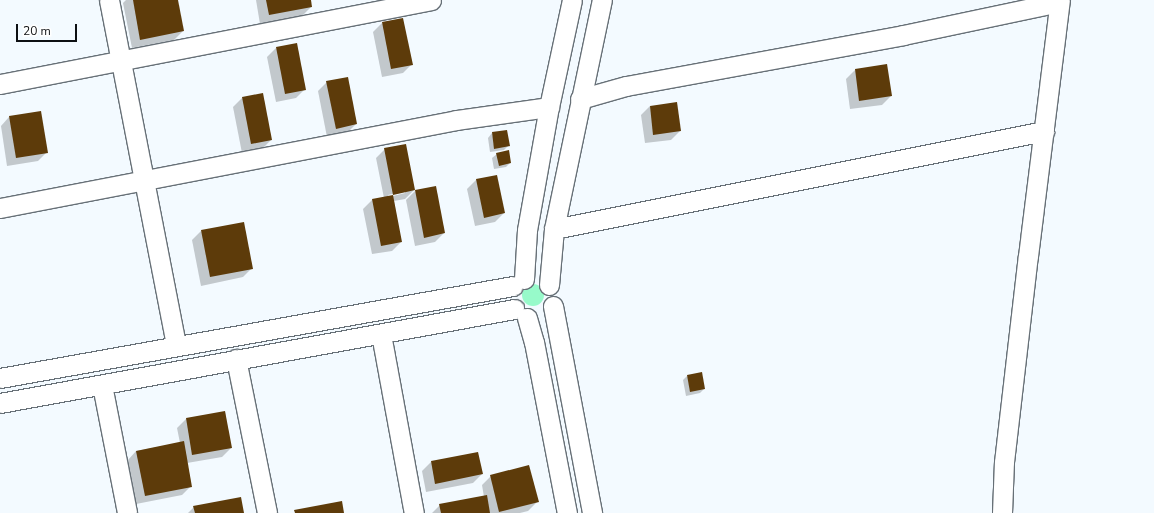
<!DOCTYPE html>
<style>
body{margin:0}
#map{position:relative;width:1154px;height:513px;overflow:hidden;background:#f3faff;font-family:"Nunito Sans",sans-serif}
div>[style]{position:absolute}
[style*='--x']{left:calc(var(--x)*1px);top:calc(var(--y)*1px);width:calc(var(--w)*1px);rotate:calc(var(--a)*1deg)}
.green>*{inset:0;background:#97faca}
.round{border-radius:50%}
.shadow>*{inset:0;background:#0003}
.building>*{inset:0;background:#5d3b0a}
.roads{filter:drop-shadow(1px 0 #677077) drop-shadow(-1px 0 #677077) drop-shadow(0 1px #677077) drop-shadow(0 -1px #677077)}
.minor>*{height:19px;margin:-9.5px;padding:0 9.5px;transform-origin:9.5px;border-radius:9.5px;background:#fff}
span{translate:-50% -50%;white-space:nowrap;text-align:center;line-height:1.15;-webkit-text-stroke:4px #fff;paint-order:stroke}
.scale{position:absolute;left:16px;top:24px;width:61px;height:18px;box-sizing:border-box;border:2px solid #0d1013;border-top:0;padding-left:5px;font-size:12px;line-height:14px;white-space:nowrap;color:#0d1013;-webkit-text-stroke:3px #fff;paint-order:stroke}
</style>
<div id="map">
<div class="green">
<i class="round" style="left:522px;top:284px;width:22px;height:22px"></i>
</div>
<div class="shadow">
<i style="clip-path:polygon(126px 0,177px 0,183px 31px,174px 40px,132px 48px,123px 3px)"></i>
<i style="clip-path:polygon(256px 0,310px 0,311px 7px,302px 16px,260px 24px)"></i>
<i style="clip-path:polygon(382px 23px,412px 64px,403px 73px,382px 77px,373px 32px)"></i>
<i style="clip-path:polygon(276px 48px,305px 89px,296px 98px,276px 102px,267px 57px)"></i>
<i style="clip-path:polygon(855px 70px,891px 96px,882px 105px,850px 109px,846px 79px)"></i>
<i style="clip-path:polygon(327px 82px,356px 124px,347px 133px,327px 137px,318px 91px)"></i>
<i style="clip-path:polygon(242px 98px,271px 140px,262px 149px,242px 153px,233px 107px)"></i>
<i style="clip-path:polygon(650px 106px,680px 131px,671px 140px,645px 143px,641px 115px)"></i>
<i style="clip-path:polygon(9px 117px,47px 152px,38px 161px,7px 166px,1px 126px)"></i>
<i style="clip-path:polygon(492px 133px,509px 145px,504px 150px,490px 152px,488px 138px)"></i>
<i style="clip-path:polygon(evenodd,385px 149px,414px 190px,405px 199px,394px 201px,401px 242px,392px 251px,372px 254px,363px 209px,372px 200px,384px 198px,376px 158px,385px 149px,405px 191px,405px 193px,389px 197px,388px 195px,405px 191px)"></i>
<i style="clip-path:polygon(497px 154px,510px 163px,506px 167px,494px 169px,492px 158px)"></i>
<i style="clip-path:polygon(496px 176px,504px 213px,495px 222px,475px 226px,467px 189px,476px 180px)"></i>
<i style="clip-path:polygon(415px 191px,444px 233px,435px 242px,415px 246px,406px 200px)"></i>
<i style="clip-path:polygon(201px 231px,252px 268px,243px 277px,201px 286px,192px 240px)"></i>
<i style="clip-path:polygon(687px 376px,704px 389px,700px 393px,686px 396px,683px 380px)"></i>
<i style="clip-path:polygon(225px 412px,231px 448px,222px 457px,187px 463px,191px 486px,182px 495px,136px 504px,128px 460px,136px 451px,180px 443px,177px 428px,186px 419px)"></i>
<i style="clip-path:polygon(431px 462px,482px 474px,473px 483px,426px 492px,422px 471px)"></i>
<i style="clip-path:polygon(491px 476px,537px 502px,528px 511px,520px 513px,432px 513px,440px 505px,484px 497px,482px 485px)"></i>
<i style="clip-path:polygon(194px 507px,243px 513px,188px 513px)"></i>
</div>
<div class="building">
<i style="clip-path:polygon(133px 0,178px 0,184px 31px,140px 40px)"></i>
<i style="clip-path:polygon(266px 0,311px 0,312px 7px,269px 15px)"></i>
<i style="clip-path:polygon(403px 18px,413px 65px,391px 69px,382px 22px)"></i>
<i style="clip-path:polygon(297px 43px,306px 90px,285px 94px,276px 47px)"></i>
<i style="clip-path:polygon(887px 64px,892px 96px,859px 101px,855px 69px)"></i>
<i style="clip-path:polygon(348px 77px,357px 124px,336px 129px,326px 81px)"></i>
<i style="clip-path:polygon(263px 93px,272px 140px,251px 144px,242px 97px)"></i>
<i style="clip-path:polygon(677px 102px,681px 131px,653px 135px,650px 106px)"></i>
<i style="clip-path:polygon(41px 111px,48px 153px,16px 158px,9px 116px)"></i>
<i style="clip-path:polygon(507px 130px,510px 146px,494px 149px,492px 132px)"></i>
<i style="clip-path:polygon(406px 144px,415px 190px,393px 195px,402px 242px,381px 246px,372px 199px,393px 195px,384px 148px)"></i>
<i style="clip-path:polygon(509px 150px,511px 163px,499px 166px,496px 153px)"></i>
<i style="clip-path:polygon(497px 175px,505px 213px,484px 218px,476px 179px)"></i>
<i style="clip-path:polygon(436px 186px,445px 233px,424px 238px,415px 190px)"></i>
<i style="clip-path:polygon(244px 222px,253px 269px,210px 277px,201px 230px)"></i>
<i style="clip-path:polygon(702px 372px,705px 389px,690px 392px,687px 375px)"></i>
<i style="clip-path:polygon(225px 411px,232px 448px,192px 455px,186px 418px)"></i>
<i style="clip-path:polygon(184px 441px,192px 487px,145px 496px,136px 451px)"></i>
<i style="clip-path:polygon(478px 452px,483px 474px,435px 484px,431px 461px)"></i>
<i style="clip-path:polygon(529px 465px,539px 502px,499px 512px,490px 475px)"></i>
<i style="clip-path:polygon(487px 495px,490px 513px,441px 513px,439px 504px)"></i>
<i style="clip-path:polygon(241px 497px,244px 513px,195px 513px,193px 506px)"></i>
<i style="clip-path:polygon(342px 501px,344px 513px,295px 513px,294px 510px)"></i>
</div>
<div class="roads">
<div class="minor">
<i style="--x:109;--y:0;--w:351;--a:79"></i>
<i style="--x:0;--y:84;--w:439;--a:-11"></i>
<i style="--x:580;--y:99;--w:48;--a:-15.8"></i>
<i style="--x:626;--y:86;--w:282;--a:-10.4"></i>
<i style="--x:903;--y:35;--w:159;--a:-11.9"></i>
<i style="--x:0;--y:208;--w:464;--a:-10.9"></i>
<i style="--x:456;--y:120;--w:94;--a:-8"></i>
<i style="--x:554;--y:229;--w:500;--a:-11.3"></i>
<i style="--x:524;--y:279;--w:49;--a:-86.5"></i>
<i style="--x:527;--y:230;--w:125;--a:-79.9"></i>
<i style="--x:549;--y:107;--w:109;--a:-77.9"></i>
<i style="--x:549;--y:285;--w:56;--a:-84.9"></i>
<i style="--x:554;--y:229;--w:234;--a:-78.2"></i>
<i style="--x:553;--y:306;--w:211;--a:79.3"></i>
<i style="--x:527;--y:318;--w:25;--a:74"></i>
<i style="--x:534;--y:342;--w:174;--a:79.1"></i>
<i style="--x:381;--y:334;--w:182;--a:79.6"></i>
<i style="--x:236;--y:359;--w:157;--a:78.6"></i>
<i style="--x:0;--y:378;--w:521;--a:-10.17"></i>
<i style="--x:102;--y:385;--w:130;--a:78.9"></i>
<i style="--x:0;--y:403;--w:523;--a:-10.36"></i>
<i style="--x:1002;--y:513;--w:51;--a:-87.8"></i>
<i style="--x:1004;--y:462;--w:207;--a:-83.4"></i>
<i style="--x:1028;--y:256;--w:258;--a:-82.9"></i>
</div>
</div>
<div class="scale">20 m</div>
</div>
